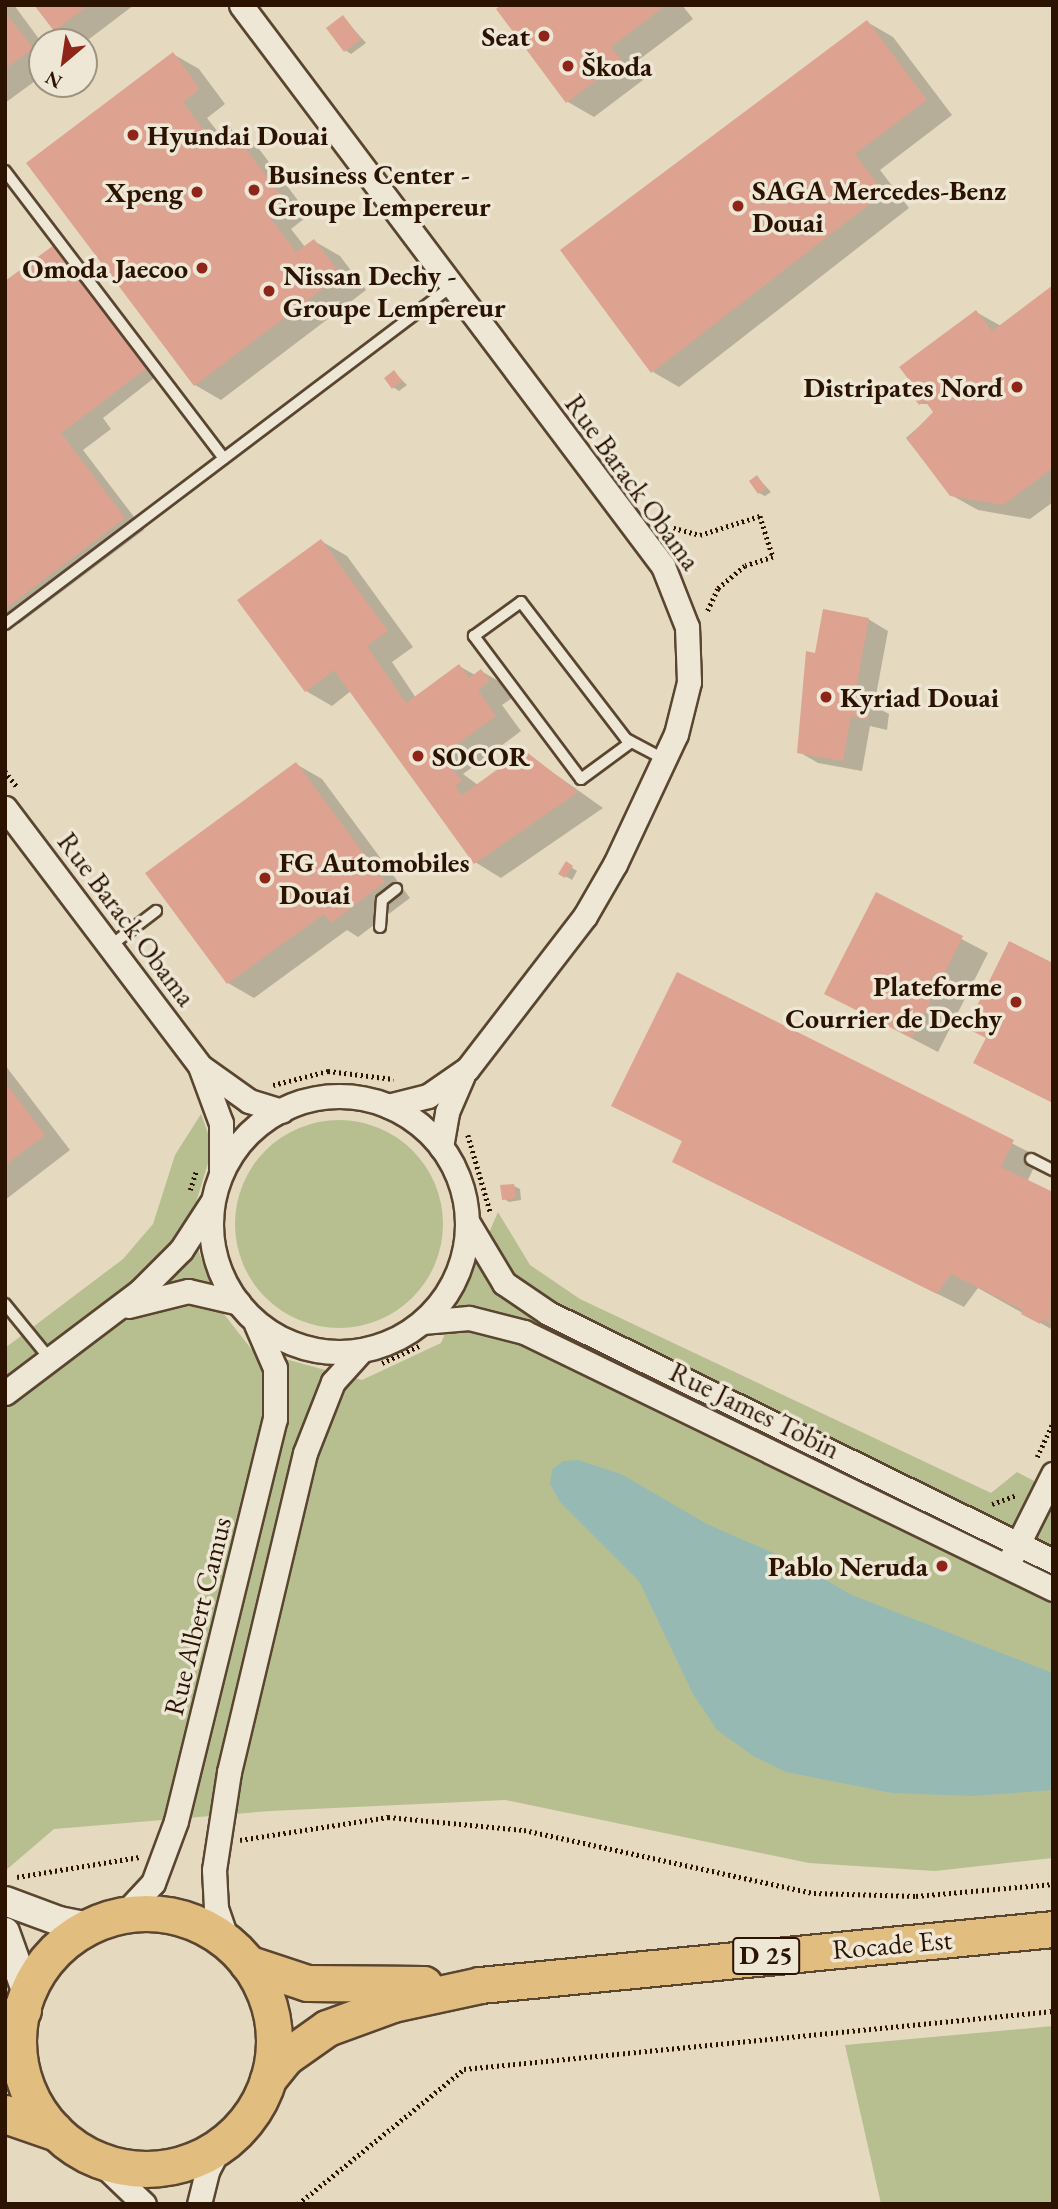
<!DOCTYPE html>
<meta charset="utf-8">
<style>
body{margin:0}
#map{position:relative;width:1058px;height:2209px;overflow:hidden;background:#e5dac0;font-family:"EB Garamond",serif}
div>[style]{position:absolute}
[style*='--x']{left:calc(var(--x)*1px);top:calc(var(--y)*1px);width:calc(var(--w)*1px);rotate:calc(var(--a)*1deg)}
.green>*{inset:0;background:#b7bf91}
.round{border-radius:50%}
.water>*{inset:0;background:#96bab3}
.shadow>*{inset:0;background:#0003}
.building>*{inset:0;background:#dda390}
.path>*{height:4.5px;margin-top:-2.25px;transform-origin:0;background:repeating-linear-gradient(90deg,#2b1300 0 2px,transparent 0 5.5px)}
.roads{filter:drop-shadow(2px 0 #5a4530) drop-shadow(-2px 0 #5a4530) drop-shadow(0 2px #5a4530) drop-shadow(0 -2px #5a4530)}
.service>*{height:10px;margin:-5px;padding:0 5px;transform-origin:5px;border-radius:5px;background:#eee7d6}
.minor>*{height:23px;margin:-11.5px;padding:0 11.5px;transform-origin:11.5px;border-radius:11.5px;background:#eee7d6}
.minor>.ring{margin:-11.5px;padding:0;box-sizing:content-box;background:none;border:23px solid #eee7d6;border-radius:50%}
.tertiary>*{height:28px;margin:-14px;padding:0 14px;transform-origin:14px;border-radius:14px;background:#eee7d6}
.primary>*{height:35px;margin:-17.5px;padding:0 17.5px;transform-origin:17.5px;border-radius:17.5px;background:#e2bd80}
.primary>.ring{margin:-17.5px;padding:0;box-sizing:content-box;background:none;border:35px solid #e2bd80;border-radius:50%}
.trunk>*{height:37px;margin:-18.5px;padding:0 18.5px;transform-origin:18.5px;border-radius:18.5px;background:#e2bd80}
.dots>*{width:19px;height:19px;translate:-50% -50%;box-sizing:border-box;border:4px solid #eee7d6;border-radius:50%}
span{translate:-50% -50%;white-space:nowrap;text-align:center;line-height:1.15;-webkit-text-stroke:7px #eee7d6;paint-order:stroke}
.shield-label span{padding:2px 5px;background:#eee7d6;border:2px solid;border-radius:5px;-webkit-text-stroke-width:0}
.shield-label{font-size:26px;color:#2b1300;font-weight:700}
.poi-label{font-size:28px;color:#2b1300;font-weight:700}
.right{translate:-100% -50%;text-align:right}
.left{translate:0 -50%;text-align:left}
.street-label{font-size:28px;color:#2b1300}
.frame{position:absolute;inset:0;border:7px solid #2b1300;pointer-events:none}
.north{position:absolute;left:28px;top:28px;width:70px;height:70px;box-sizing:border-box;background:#eee7d6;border:2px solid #a09280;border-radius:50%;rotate:209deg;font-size:19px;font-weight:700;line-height:28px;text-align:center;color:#2b1300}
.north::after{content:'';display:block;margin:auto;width:24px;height:32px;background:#8f2418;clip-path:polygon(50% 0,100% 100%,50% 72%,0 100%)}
</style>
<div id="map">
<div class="green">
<i style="clip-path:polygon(201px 1114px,213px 1147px,189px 1225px,220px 1309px,252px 1350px,362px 1380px,441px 1343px,498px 1212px,530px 1265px,580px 1299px,991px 1493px,1017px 1472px,1053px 1491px,1053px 1858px,935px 1871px,809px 1863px,505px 1800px,270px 1811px,54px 1829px,5px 1871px,5px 1348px,123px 1259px,153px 1224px,175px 1155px)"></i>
<i class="round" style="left:235px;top:1120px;width:208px;height:208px"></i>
<i style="clip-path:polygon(1053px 2026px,1053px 2204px,881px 2204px,845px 2045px)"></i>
</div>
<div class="water">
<i style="clip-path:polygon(578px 1460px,621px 1474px,707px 1524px,796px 1563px,852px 1595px,1053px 1673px,1053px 1790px,973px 1796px,892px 1793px,786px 1772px,753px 1756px,717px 1730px,693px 1694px,639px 1581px,560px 1502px,550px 1484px,552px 1470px,563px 1461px)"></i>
</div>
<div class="shadow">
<i style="clip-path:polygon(5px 5px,14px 5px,42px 43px,42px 76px,5px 103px)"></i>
<i style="clip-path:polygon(37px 5px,134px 5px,84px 43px,55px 30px)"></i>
<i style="clip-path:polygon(504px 5px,682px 5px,693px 19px,636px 62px,647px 77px,594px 117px,568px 102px)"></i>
<i style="clip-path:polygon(343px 17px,366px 43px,351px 54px,345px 50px)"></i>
<i style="clip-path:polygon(867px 22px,893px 37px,952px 115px,880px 170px,909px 208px,679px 387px,653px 372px)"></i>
<i style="clip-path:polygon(173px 54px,199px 69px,225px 104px,207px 118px,221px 136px,230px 130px,256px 145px,309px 215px,291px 229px,305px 247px,314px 241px,340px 256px,366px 290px,221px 400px,195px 385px)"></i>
<i style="clip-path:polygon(54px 247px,80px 262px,158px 375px,103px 418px,111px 429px,83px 450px,144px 530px,19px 624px,5px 617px,5px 283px)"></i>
<i style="clip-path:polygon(1053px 288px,1053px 502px,1030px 519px,978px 510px,951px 495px,906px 438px,933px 414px,940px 418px,930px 404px,920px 404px,916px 391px,976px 312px,1001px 326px)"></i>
<i style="clip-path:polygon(394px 372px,407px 385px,399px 391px,393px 387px)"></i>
<i style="clip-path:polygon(757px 477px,771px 492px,765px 496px,759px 493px)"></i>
<i style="clip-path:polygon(321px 541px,347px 556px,413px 647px,392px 662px,416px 698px,459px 666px,475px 675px,481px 671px,507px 686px,515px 696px,502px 705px,521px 731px,463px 774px,478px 785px,524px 752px,603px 808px,501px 878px,475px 862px,351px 691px,332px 706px,306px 691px)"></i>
<i style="clip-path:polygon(868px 619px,888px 631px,874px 706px,889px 714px,887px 730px,870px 726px,862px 771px,818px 763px,799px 752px,817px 655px)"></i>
<i style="clip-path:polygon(296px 764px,322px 779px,410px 898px,358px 937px,347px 930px,254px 998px,228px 983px,148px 874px)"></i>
<i style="clip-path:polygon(566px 864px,577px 871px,572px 880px,560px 873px)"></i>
<i style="clip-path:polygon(876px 894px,988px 953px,938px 1052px,826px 994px)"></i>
<i style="clip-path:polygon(1053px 965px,1053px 1103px,975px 1063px)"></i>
<i style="clip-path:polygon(678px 975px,1039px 1157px,1027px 1182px,1053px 1194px,1053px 1330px,978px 1288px,964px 1307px,700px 1176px,674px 1161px,684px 1142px,613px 1105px)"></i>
<i style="clip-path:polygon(5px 1065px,70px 1150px,5px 1200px)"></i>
<i style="clip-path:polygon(514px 1186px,520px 1189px,521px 1200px,509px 1202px,503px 1198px)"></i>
</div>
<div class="building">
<i style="clip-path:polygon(34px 5px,89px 5px,54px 31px)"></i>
<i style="clip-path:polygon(501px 5px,666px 5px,611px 47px,622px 61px,566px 103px,496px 9px)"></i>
<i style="clip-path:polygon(5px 12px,33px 48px,5px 69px)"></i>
<i style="clip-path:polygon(343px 15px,361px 39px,344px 52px,326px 28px)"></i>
<i style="clip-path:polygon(867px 20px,927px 100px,855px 154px,884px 193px,651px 373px,560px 250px)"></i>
<i style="clip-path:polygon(173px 52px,200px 89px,183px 102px,212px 141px,230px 127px,284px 200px,267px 213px,296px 252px,314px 239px,341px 275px,194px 386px,26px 163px)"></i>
<i style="clip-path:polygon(54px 245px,147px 368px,61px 433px,125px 518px,5px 609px,5px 281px)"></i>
<i style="clip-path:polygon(1053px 285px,1053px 468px,1003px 505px,950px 496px,907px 439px,933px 412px,925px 401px,919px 405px,910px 393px,916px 389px,899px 367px,976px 310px,992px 331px)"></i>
<i style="clip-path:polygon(394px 370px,402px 381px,392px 389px,384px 378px)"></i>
<i style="clip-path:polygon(757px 475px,766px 488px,758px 494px,749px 481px)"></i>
<i style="clip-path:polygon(321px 539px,388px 631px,367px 646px,406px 703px,459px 664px,469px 678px,481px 669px,490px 681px,478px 690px,496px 716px,436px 760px,442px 769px,449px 764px,462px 781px,455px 786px,462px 795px,524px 750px,578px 792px,474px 864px,334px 670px,305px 692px,237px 600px)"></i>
<i style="clip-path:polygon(823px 609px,869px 618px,854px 699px,870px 701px,867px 720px,851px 716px,843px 761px,797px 753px,806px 651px,815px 653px)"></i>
<i style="clip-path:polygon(296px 762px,385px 882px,331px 923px,324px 914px,227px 984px,145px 873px)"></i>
<i style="clip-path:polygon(566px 861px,573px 866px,565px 878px,558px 874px)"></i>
<i style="clip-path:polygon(876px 892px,963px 936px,912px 1038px,824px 994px)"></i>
<i style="clip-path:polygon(1009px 941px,1053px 963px,1053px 1103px,973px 1063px,986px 1038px,966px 1028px)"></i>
<i style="clip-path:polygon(677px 972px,1014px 1140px,1001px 1167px,1053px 1192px,1050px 1328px,1049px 1323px,1042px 1319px,1040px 1324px,1021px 1314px,1023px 1310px,951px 1274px,937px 1294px,672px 1162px,682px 1141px,611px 1106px)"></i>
<i style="clip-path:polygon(5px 1082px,45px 1135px,5px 1165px)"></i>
<i style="clip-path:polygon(514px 1184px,516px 1198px,502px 1200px,500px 1185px)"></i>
</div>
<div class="path">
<i style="--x:663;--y:525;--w:38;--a:15"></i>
<i style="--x:700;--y:535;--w:63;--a:-17.6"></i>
<i style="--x:760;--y:516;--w:43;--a:72.4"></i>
<i style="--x:773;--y:557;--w:29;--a:162"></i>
<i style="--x:745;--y:566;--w:35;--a:140"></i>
<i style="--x:718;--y:589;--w:26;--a:115"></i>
<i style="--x:5;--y:771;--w:20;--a:53"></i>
<i style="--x:273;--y:1085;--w:57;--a:-14.3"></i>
<i style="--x:328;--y:1071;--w:66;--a:6.9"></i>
<i style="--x:468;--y:1135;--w:82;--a:73.8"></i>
<i style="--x:190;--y:1190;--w:19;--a:-72"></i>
<i style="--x:382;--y:1363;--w:43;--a:-24.8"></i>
<i style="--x:1037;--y:1457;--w:38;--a:-65"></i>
<i style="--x:992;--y:1504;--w:27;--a:-20"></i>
<i style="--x:240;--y:1840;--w:150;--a:-8.8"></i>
<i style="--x:388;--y:1817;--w:137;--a:5.5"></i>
<i style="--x:524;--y:1830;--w:297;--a:12.3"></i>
<i style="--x:814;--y:1893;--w:102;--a:1.7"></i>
<i style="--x:916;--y:1896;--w:138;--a:-5"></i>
<i style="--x:17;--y:1877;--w:124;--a:-9.3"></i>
<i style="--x:298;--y:2204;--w:214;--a:-39.1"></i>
<i style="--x:464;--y:2069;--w:592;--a:-5.62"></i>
</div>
<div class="roads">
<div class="service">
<i style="--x:5;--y:171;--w:361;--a:52.7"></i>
<i style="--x:5;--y:624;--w:560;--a:-37.09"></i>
<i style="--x:630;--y:743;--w:61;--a:143.7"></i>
<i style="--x:581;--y:779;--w:179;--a:-126.8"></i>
<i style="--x:474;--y:636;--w:58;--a:-35.9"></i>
<i style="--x:521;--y:602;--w:173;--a:52.5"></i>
<i style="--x:626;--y:739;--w:43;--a:27.8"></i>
<i style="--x:380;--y:927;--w:27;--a:-86"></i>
<i style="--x:382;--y:900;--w:18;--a:-38"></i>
<i style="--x:110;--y:946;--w:58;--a:-37.3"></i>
<i style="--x:1031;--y:1159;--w:25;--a:27"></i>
<i style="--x:5;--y:1304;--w:71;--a:50.7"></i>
</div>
<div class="minor">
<i style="--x:241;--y:5;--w:702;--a:53.05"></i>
<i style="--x:663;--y:566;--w:66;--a:68.5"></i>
<i style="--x:687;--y:627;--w:55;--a:87.9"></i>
<i style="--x:689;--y:682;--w:54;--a:104"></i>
<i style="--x:676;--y:734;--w:144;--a:115.1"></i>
<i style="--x:615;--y:864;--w:60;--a:120"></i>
<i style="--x:585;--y:916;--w:193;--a:127.6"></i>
<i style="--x:467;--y:1069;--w:47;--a:145.3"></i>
<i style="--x:428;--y:1096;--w:41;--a:166"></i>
<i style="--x:5;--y:808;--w:323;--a:52.9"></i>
<i style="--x:200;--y:1066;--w:60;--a:35.5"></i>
<i style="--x:249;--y:1101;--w:34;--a:17"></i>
<i style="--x:201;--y:1069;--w:58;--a:69.7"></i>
<i style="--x:221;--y:1123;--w:48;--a:90"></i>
<i class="ring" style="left:211px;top:1096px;width:233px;height:233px"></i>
<i style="--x:441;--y:1147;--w:36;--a:-80"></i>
<i style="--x:447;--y:1112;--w:40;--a:-66.6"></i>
<i style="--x:468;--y:1223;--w:70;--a:59"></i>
<i style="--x:504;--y:1283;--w:53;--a:34.3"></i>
<i style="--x:548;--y:1313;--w:563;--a:26.16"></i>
<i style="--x:128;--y:1306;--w:62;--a:-14"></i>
<i style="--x:188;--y:1291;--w:52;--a:13.2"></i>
<i style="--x:422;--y:1322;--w:47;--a:-4.9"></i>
<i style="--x:469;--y:1318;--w:57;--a:14.3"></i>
<i style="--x:524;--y:1332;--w:588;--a:25.91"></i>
<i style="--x:5;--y:1393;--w:169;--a:-37.1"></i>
<i style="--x:140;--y:1291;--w:58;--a:-45"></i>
<i style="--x:181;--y:1250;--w:57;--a:-57.1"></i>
<i style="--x:1012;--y:1556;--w:92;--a:-63.4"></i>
<i style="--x:122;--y:1916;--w:45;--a:-46.8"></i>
<i style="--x:153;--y:1883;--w:66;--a:-69.6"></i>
<i style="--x:176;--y:1821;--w:414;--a:-76.2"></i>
<i style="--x:275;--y:1419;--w:51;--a:-90"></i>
<i style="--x:275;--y:1368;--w:48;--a:-113.4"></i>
<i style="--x:228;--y:1943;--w:37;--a:-109"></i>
<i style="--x:216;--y:1908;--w:38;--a:-93"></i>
<i style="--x:214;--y:1870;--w:99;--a:-81.3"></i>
<i style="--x:229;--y:1772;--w:328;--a:-76.6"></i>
<i style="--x:305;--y:1453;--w:76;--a:-68.5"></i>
<i style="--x:333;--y:1382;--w:43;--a:-47.8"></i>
<i style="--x:97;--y:2159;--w:65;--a:43.8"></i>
<i style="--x:199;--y:2204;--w:36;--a:-76"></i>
<i style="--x:208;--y:2169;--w:27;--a:-62"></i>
</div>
<div class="tertiary">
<i style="--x:5;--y:1901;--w:58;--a:20.3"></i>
<i style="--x:59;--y:1921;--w:31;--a:11"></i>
<i style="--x:5;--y:1932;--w:65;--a:70.2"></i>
</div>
<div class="primary">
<i class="ring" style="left:18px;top:1913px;width:221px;height:221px"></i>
<i style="--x:247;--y:1963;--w:63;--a:18.4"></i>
<i style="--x:307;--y:1983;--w:117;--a:0.5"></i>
<i style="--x:268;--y:2079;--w:28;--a:-51"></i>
<i style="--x:286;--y:2057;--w:50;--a:-35.3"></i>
<i style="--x:327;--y:2028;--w:70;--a:-20"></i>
<i style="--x:393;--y:2004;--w:89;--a:-12.3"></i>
<i style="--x:480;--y:1985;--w:576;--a:-5.58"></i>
</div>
<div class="trunk">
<i style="--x:5;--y:2028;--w:25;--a:-47"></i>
<i style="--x:5;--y:2114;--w:52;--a:19.1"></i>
</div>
</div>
<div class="dots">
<i style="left:544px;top:36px;background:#8f2418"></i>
<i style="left:568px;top:66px;background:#8f2418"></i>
<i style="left:133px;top:135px;background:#8f2418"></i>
<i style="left:254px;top:190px;background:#8f2418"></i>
<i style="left:197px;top:192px;background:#8f2418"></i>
<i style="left:738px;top:206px;background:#8f2418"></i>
<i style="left:202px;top:268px;background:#8f2418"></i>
<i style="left:269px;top:291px;background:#8f2418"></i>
<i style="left:1017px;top:387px;background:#8f2418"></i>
<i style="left:826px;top:697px;background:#8f2418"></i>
<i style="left:418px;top:756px;background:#8f2418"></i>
<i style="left:265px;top:878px;background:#8f2418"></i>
<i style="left:1016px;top:1002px;background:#8f2418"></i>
<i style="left:942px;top:1566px;background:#8f2418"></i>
</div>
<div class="shield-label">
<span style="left:766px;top:1956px">D 25</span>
</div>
<div class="poi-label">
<span class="right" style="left:530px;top:36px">Seat</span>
<span class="left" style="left:582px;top:66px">Škoda</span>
<span class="left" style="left:147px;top:135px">Hyundai Douai</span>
<span class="left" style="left:268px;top:190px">Business Center -<br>Groupe Lempereur</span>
<span class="left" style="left:752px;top:206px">SAGA Mercedes-Benz<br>Douai</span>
<span class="right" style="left:183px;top:192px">Xpeng</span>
<span class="right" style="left:188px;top:268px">Omoda Jaecoo</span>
<span class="left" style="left:283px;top:291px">Nissan Dechy -<br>Groupe Lempereur</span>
<span class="right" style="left:1003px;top:387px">Distripates Nord</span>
<span class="left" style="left:840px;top:697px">Kyriad Douai</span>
<span class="left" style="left:432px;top:756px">SOCOR</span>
<span class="left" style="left:279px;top:878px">FG Automobiles<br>Douai</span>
<span class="right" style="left:1002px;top:1002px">Plateforme<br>Courrier de Dechy</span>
<span class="right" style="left:928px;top:1566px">Pablo Neruda</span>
</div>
<div class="street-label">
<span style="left:633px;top:482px;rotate:54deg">Rue Barack Obama</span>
<span style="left:127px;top:919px;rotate:53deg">Rue Barack Obama</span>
<span style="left:755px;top:1410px;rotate:26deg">Rue James Tobin</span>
<span style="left:197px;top:1616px;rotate:-76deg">Rue Albert Camus</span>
<span style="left:892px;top:1944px;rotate:-5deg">Rocade Est</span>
</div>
<div class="frame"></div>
<div class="north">N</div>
</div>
